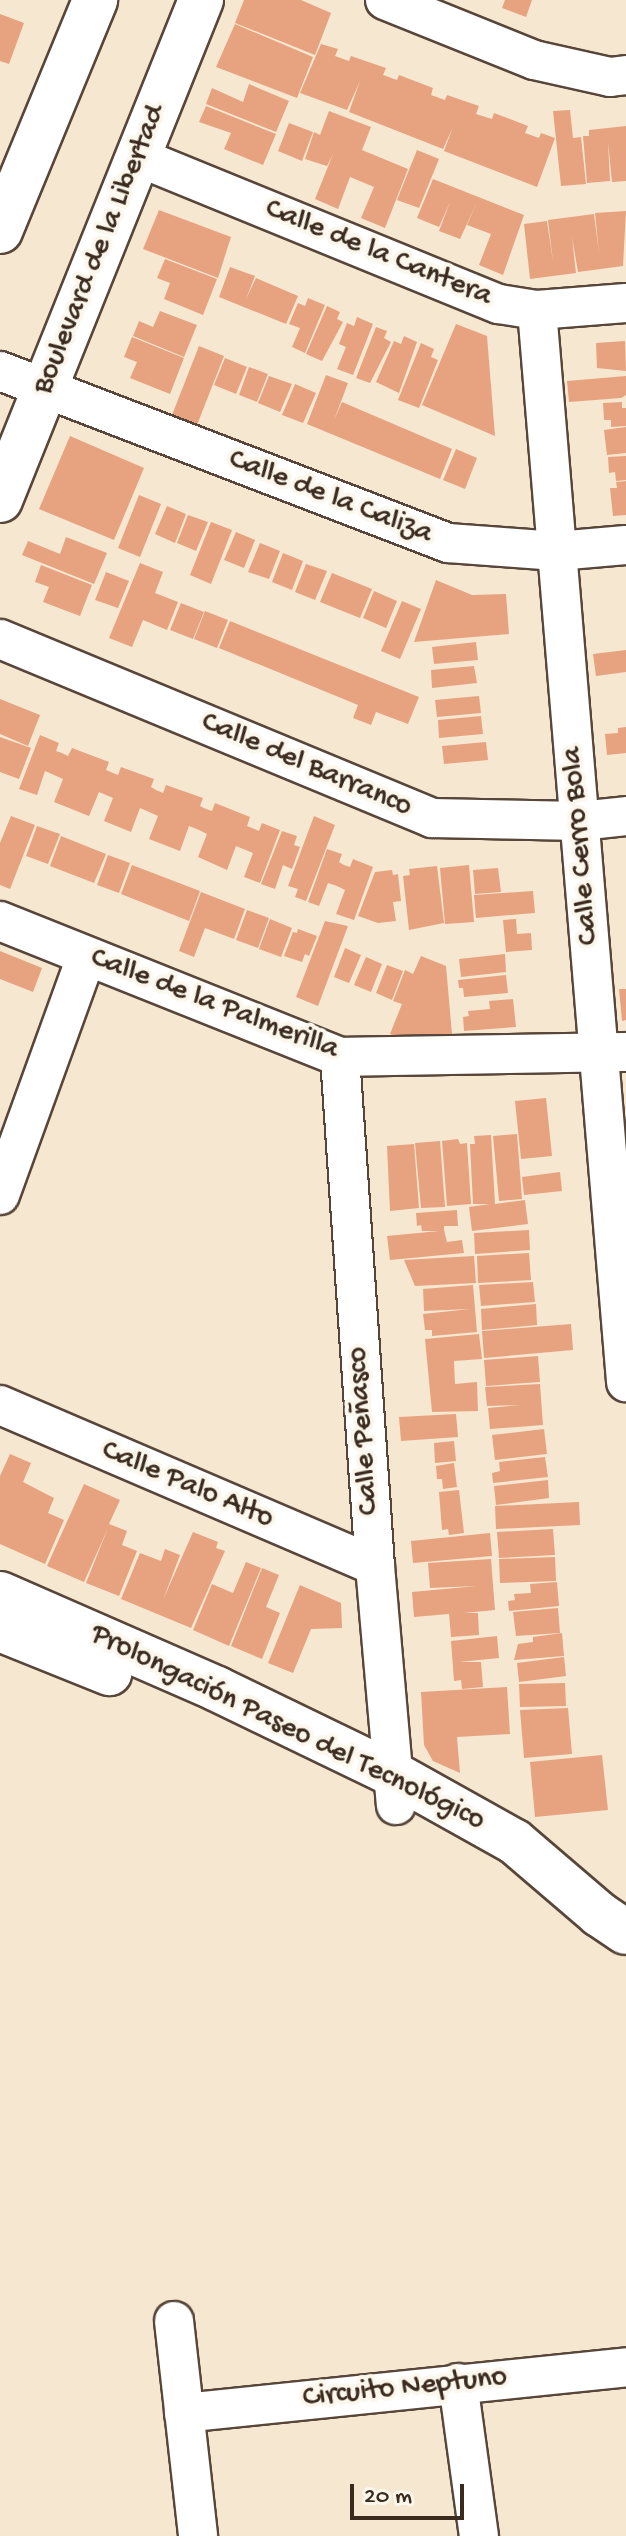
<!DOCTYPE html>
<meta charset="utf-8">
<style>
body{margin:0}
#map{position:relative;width:626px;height:2536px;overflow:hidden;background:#f6e7d1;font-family:"Gochi Hand",sans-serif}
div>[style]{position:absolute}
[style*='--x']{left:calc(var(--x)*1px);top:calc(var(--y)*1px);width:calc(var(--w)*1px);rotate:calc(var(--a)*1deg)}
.building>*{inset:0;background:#e7a380}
.roads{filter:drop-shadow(2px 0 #574639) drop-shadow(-2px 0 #574639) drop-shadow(0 2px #574639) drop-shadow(0 -2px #574639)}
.minor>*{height:38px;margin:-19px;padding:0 19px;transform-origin:19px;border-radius:19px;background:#fff}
.tertiary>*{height:44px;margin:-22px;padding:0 22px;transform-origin:22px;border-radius:22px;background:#fff}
.secondary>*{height:44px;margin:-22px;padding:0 22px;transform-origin:22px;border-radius:22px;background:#fff}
span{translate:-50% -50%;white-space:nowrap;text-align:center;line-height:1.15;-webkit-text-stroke:8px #fbf7ec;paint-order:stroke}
.street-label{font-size:30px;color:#3b2a1e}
.scale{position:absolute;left:350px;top:2484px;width:114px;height:36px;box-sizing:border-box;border:4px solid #3b2a1e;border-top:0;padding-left:10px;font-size:24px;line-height:28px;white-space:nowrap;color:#3b2a1e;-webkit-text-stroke:6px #fbf7ec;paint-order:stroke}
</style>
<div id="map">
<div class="building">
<i style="clip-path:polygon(244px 0,301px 0,331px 13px,315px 55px,235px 23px)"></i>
<i style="clip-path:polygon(505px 0,532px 0,526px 17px,502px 8px)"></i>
<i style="clip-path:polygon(0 14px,24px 23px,9px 64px,0 61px)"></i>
<i style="clip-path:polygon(235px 24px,313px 57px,297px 98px,216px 67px)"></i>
<i style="clip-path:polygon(321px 44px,338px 49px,335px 56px,349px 61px,351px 56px,386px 68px,383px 75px,397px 80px,399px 75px,433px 88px,431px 95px,445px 100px,447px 95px,479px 106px,476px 114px,492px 119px,494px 113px,528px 126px,525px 133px,539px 138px,541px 133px,555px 138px,537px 187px,444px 151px,453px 127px,443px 149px,349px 112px,360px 81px,347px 110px,300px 93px)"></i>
<i style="clip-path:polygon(249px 84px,289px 101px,276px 132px,206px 104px,212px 88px,243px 102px)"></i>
<i style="clip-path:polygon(206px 106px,276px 134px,263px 165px,224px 149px,231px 133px,199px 122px)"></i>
<i style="clip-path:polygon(570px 110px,573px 138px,581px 137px,586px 184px,561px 186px,553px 111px)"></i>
<i style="clip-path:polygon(329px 111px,371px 127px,362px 150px,408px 169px,385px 228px,361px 218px,374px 187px,350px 177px,338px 209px,315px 199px,333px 154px,327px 166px,305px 159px,314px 132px,320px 135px)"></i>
<i style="clip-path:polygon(289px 123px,313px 132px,302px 161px,278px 151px)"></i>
<i style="clip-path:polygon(626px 126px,626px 181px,612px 182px,608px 142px,610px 181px,587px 183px,583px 136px,589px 136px,589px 130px)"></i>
<i style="clip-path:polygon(417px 150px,439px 159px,419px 208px,397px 200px)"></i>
<i style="clip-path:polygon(433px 179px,524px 215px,503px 275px,479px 265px,491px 234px,467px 225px,477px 202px,460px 239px,439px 231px,450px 202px,439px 227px,417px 218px)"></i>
<i style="clip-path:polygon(159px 210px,231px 237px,218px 278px,143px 249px)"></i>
<i style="clip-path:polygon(626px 211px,623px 266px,578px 272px,572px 237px,576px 273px,530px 279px,524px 224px,547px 221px,553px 262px,548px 220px,594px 214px,599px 253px,595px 213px)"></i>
<i style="clip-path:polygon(165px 259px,217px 279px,203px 315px,164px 299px,170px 283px,157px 278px)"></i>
<i style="clip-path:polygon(230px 267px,255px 276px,246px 299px,256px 278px,298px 296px,286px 324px,219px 297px)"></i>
<i style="clip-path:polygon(308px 298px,325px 305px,305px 353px,292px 347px,300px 328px,289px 324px,298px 303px,305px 306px)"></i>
<i style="clip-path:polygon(327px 306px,340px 312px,337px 319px,343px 322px,322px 361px,306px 354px)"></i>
<i style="clip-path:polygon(160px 311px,197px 325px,184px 357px,133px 336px,139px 321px,153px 327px)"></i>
<i style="clip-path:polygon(357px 317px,373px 324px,353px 375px,337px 369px,346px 347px,339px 344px,347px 323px,354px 326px)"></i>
<i style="clip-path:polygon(456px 324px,487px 336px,495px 436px,422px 405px)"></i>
<i style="clip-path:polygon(376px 327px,387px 331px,384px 338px,391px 342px,370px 383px,356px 378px)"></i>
<i style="clip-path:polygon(404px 336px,417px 342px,399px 393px,376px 382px,394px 341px,401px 344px)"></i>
<i style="clip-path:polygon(132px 337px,184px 358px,170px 394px,130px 378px,137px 362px,124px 357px)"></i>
<i style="clip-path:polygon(625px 341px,626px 371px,597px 368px,596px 343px)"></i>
<i style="clip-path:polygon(421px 343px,434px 349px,431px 357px,438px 360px,419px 408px,398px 400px)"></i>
<i style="clip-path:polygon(199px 346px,224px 356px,197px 425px,172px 415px)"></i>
<i style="clip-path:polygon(225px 358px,247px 367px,236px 394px,214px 385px)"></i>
<i style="clip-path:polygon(249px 367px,268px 374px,257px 402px,239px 395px)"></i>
<i style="clip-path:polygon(326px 375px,348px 383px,334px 420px,342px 402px,452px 449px,440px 479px,307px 424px)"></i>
<i style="clip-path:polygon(269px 376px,292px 384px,280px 412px,258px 403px)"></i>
<i style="clip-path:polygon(626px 376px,626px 395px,621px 398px,569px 402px,567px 381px)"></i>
<i style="clip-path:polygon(295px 384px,316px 393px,303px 423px,282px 415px)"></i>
<i style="clip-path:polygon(622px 402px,622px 408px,626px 408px,626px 426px,611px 427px,611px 420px,604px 420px,603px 403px)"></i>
<i style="clip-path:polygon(626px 427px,626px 453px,607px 455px,604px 430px)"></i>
<i style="clip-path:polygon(70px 436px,144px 468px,114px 540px,39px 509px)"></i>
<i style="clip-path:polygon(456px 449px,477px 458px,465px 489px,443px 480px)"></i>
<i style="clip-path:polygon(626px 456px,626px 480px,616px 481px,615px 472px,609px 473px,608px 457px)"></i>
<i style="clip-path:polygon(626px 481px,626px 515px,613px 516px,610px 488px,617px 488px,616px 482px)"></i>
<i style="clip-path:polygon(139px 495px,161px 504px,140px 557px,118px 548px)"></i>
<i style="clip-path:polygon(167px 506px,186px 514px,175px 543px,155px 534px)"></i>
<i style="clip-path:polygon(188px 515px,208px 522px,196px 551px,177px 543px)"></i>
<i style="clip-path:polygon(211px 522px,232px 530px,211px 584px,190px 575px)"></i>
<i style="clip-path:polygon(236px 532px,255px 540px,244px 568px,224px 560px)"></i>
<i style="clip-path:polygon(66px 537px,107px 553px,94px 584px,22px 555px,28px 541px,60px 554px)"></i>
<i style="clip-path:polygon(260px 543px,280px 551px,269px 579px,248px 572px)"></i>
<i style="clip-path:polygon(283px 553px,303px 561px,292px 590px,272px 582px)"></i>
<i style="clip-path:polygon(140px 563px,163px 572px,155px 593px,178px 602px,167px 630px,143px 620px,132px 647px,109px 638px)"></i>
<i style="clip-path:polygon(306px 564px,327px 571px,315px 600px,295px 592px)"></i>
<i style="clip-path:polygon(41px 565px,92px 585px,80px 616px,43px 602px,49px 587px,35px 582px)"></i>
<i style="clip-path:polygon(106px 572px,129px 581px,118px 608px,95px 600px)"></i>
<i style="clip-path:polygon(332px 573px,372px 589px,360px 618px,320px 602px)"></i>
<i style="clip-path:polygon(436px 580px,472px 595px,506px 594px,509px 634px,414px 642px)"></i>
<i style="clip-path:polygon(374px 591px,397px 601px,386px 628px,363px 618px)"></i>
<i style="clip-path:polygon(402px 601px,421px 609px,400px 659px,381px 651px)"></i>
<i style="clip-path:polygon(181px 603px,204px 612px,193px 639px,170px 630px)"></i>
<i style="clip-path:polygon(205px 611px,228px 620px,217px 648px,194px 639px)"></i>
<i style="clip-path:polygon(230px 621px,419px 697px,408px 724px,376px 712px,371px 725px,353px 718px,358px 705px,219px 648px)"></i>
<i style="clip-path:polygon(476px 642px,478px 660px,434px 664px,432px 647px)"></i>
<i style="clip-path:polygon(626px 650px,626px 672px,596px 676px,593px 654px)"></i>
<i style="clip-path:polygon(474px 666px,477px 683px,432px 688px,431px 670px)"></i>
<i style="clip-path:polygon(479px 696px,481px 713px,437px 717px,435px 700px)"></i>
<i style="clip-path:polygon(0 699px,40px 715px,28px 746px,0 734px)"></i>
<i style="clip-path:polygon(481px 716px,483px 734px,439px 738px,438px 720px)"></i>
<i style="clip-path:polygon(626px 727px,626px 753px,607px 755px,605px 734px,618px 733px,618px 728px)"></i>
<i style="clip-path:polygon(40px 735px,59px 743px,56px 751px,62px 753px,68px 756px,72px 748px,109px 762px,106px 770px,118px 775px,121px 767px,154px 779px,151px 787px,156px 790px,163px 793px,166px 785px,203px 798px,200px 806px,206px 809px,212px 811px,215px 803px,250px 817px,247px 826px,252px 828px,259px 831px,262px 823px,280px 830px,260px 883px,244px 877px,253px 853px,236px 846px,227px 870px,198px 857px,207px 834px,199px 830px,189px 826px,180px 851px,149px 839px,158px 816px,140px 808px,131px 832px,104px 821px,113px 798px,99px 792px,89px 816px,54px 802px,63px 779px,45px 771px,37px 795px,19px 789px)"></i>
<i style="clip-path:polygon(0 737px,31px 748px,19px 779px,0 772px)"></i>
<i style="clip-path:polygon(486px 742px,488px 760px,444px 764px,442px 746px)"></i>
<i style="clip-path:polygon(11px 816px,35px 825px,10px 889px,0 885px,0 843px)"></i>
<i style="clip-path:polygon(314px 816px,335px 825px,306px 901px,295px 897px,298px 889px,288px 886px)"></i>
<i style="clip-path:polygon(37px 826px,60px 834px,48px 864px,26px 856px)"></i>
<i style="clip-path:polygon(282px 831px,297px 836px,294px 845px,300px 847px,292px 869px,283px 865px,275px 889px,261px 884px)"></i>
<i style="clip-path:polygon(61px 836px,106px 854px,94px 883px,50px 866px)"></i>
<i style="clip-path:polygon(327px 849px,342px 854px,339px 862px,344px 865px,350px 867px,353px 859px,373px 867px,354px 920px,336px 914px,345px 890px,337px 886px,328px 883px,319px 906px,308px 902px)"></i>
<i style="clip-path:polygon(108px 855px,130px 863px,119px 893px,97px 885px)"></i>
<i style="clip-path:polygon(132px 865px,200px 891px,189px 921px,121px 894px)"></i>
<i style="clip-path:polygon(469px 865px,474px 922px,445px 924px,440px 868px)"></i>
<i style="clip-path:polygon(437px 866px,444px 923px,409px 930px,403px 876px,410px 875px,409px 869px)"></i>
<i style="clip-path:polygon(498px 868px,501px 892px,475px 894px,473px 870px)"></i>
<i style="clip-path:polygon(392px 870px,393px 875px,398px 874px,401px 901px,393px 902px,396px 921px,378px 923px,358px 916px,375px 872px)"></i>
<i style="clip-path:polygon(533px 891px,535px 913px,476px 918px,474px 895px)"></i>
<i style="clip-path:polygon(201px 892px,245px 909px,234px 939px,205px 928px,194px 957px,179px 951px)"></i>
<i style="clip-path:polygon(247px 910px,269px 918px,258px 948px,236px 940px)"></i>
<i style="clip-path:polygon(270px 919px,292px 928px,281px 957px,259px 949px)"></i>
<i style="clip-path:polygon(516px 919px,517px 934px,531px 933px,532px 950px,506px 952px,503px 920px)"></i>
<i style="clip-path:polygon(325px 921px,348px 926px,318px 1006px,296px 997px)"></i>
<i style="clip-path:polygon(298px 929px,317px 936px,309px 956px,305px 954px,302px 962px,284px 956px,293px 932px,297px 933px)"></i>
<i style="clip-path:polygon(345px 948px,361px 955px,349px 983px,334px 977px)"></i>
<i style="clip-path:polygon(0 951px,42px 968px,33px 992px,0 979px)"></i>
<i style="clip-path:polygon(505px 954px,506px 972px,461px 977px,459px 959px)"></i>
<i style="clip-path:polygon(421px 956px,446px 966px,452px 1034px,418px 1037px,415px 1044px,390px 1034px,402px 1004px,393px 1001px,405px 970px,413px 974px)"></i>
<i style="clip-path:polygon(366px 957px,382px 964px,371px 992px,354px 985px)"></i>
<i style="clip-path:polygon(387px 965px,403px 971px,392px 1000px,376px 993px)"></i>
<i style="clip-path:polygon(506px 975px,508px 993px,464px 997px,463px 988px,459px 988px,458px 980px)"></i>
<i style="clip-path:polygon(619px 989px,626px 989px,626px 1020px,622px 1021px)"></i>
<i style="clip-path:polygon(513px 999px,516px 1027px,464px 1031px,463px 1017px,469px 1016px,468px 1011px,490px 1009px,489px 1001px)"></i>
<i style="clip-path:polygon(546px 1098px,552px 1156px,521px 1159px,515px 1101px)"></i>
<i style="clip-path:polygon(517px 1134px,522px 1199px,499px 1201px,493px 1136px)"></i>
<i style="clip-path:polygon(491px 1135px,495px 1204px,525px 1200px,528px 1224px,472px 1231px,469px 1207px,490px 1204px,473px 1204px,470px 1144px,475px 1144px,474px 1136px)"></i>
<i style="clip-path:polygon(458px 1139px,460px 1144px,467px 1143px,471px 1204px,447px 1206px,442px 1141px)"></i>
<i style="clip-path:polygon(440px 1141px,445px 1207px,421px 1208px,415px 1143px)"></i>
<i style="clip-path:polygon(414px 1144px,419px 1208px,390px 1211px,387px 1146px)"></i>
<i style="clip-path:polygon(560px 1172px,562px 1191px,524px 1195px,522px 1177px)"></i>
<i style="clip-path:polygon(457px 1210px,458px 1226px,444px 1226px,444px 1230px,447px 1242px,462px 1240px,464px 1253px,390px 1260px,387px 1236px,439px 1231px,422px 1231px,421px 1225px,417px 1226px,416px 1213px)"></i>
<i style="clip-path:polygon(529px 1230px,530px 1250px,475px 1254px,474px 1233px)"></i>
<i style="clip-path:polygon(529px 1253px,531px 1280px,478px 1283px,477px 1256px)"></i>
<i style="clip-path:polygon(474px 1256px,476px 1283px,415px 1286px,404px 1260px)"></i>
<i style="clip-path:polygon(533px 1282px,535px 1302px,481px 1306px,479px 1285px)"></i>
<i style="clip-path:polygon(473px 1285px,477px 1332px,432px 1336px,432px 1330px,425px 1330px,423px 1314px,470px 1309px,424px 1311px,423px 1289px)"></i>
<i style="clip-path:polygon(536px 1304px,537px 1325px,482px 1330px,481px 1309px)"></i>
<i style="clip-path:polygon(571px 1324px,573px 1350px,484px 1358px,482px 1331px)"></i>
<i style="clip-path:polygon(479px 1334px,482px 1359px,454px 1361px,455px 1384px,477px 1382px,478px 1411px,432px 1412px,425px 1339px)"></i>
<i style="clip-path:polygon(538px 1356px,540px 1382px,486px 1386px,484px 1360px)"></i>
<i style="clip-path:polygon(540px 1384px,543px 1425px,490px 1429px,488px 1408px,521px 1405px,487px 1406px,485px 1387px)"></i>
<i style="clip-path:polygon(456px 1414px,458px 1437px,401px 1441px,399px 1417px)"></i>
<i style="clip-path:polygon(544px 1429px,547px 1454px,495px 1460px,492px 1435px)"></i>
<i style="clip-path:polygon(454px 1441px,456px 1461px,435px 1463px,434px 1443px)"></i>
<i style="clip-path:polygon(10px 1454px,31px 1463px,23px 1482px,54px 1498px,48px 1513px,64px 1520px,45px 1564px,0 1544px,0 1476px)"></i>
<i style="clip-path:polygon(545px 1457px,548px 1477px,493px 1483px,492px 1473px,500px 1471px,499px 1462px)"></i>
<i style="clip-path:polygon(454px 1463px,457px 1487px,443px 1489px,442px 1479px,437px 1479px,436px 1466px)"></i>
<i style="clip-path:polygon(548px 1480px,549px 1498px,496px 1505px,494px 1486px)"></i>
<i style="clip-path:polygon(84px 1484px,120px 1500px,109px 1524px,127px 1531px,122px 1545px,137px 1551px,119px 1596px,86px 1583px,108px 1528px,84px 1582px,47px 1566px)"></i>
<i style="clip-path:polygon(459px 1490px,464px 1533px,449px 1535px,448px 1529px,442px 1530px,439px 1492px)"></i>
<i style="clip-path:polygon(579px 1502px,580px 1525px,496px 1529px,495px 1506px)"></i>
<i style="clip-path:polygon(553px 1529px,555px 1555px,499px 1558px,497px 1532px)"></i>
<i style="clip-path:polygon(193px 1532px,218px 1542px,216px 1548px,225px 1551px,191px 1628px,121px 1599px,140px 1553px,161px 1561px,165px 1549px,180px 1555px,163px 1600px)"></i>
<i style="clip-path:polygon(490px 1533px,492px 1556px,413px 1563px,411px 1541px)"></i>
<i style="clip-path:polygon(555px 1557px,556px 1581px,500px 1583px,499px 1559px)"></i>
<i style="clip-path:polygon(491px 1559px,495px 1610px,464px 1613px,478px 1613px,479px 1635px,451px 1637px,449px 1614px,414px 1617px,412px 1592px,477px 1586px,430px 1588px,428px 1563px)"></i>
<i style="clip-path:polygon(246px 1562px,261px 1568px,229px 1646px,193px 1630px,212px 1584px,233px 1593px)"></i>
<i style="clip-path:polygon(262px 1568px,279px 1575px,266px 1607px,280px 1613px,262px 1659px,231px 1646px)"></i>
<i style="clip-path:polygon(557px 1582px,559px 1606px,509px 1611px,508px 1601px,515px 1600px,514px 1594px,531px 1593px,530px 1584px)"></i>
<i style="clip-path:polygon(300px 1585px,341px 1603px,342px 1628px,311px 1629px,293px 1673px,268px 1663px)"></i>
<i style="clip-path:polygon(558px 1608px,560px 1633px,516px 1636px,513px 1612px)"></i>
<i style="clip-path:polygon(562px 1633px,564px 1656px,514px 1660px,518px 1644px,533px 1642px,533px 1637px)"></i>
<i style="clip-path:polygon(497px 1636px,499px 1658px,459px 1662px,481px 1662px,483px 1687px,462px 1689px,461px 1680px,454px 1681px,451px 1641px)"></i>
<i style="clip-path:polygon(564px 1657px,566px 1676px,519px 1682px,517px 1663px)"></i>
<i style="clip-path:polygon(565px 1683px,566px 1706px,520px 1707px,519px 1684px)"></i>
<i style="clip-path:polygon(507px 1687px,510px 1734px,457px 1737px,460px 1773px,433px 1761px,424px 1745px,421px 1692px)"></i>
<i style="clip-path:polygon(568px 1708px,572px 1754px,524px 1758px,520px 1710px)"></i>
<i style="clip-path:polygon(602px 1755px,608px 1810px,535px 1817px,530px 1762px)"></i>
</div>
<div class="roads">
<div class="minor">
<i style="--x:385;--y:0;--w:161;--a:21.9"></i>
<i style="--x:534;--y:60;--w:78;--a:12.6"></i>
<i style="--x:610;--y:77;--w:16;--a:-7"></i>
<i style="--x:138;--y:157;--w:390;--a:22.2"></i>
<i style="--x:499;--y:304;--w:38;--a:9"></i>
<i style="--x:537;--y:310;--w:89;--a:-4.5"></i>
<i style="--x:537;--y:310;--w:1076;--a:85.25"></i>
<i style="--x:0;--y:371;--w:480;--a:21"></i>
<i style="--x:448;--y:543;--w:109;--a:4.2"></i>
<i style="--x:557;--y:551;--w:69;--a:-5"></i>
<i style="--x:0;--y:639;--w:468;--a:22.5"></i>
<i style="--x:432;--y:818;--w:148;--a:1.2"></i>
<i style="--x:580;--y:821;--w:46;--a:-6.2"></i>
<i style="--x:0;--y:921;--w:366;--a:21.8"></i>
<i style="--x:340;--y:1057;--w:286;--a:-1"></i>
<i style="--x:340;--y:1057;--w:510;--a:86.07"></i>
<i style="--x:375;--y:1566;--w:240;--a:85"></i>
<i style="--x:0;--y:1195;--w:253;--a:-70.1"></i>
<i style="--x:0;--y:1405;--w:408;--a:23.2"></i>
<i style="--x:174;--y:2321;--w:216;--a:83.6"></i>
<i style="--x:458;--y:2383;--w:154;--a:82.2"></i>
<i style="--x:184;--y:2413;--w:444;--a:-5.9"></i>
</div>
<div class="tertiary">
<i style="--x:0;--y:231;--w:250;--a:-67.6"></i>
<i style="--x:0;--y:500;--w:539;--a:-68.1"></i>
<i style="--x:599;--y:1914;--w:32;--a:34"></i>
</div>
<div class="secondary">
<i style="--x:0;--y:1594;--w:237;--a:23.6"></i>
<i style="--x:217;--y:1689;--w:198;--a:25.8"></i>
<i style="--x:395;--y:1775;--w:137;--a:29.2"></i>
<i style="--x:515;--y:1842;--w:111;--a:40.6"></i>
<i style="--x:0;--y:1629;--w:118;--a:22"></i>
</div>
</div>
<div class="street-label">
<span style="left:101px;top:250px;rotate:-68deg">Boulevard de la Libertad</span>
<span style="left:378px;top:254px;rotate:22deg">Calle de la Cantera</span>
<span style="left:330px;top:498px;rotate:21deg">Calle de la Caliza</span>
<span style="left:306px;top:766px;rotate:23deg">Calle del Barranco</span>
<span style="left:582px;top:846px;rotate:-95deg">Calle Cerro Bola</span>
<span style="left:214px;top:1005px;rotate:21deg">Calle de la Palmerilla</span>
<span style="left:365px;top:1431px;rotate:-94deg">Calle Peñasco</span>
<span style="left:187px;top:1486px;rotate:23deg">Calle Palo Alto</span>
<span style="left:287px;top:1729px;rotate:26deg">Prolongación Paseo del Tecnológico</span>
<span style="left:405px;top:2389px;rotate:-6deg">Circuito Neptuno</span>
</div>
<div class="scale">20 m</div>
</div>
